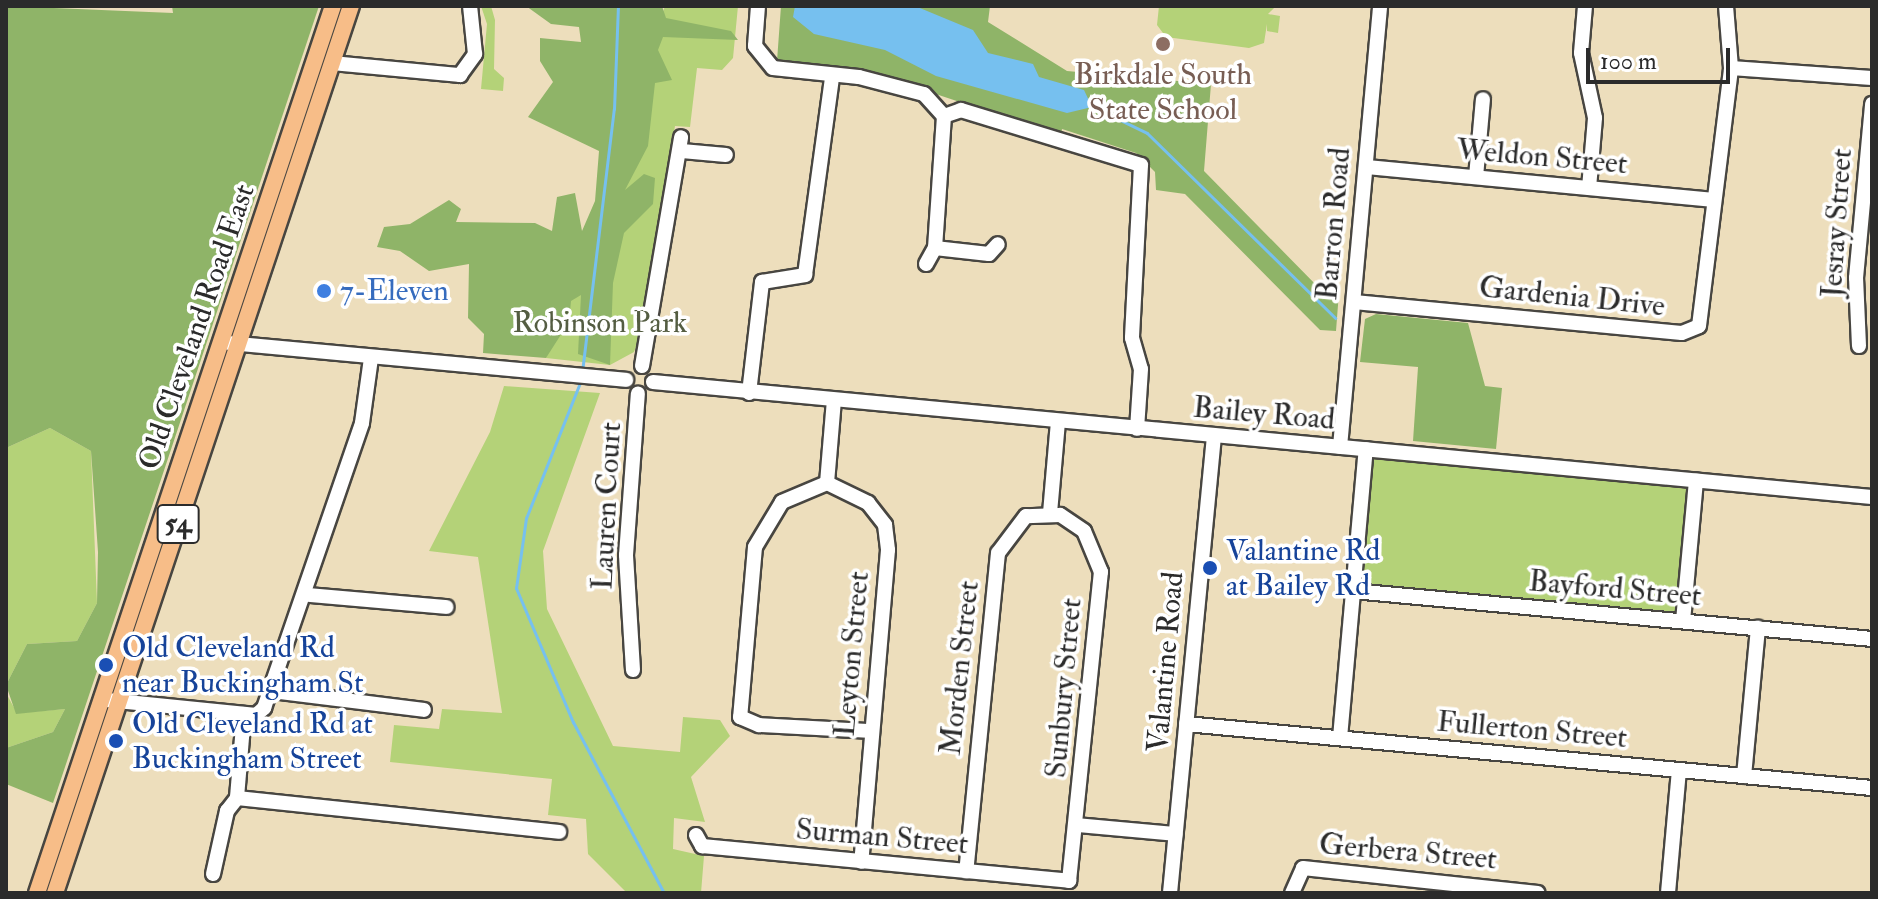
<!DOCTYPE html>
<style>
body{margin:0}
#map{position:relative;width:1878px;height:899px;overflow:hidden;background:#eddebc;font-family:"IM FELL Double Pica",serif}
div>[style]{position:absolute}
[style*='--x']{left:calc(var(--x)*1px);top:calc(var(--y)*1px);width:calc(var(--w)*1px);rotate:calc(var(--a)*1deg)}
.green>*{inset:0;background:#b4d278}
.forest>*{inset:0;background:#8fb468}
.water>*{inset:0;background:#76c0ef}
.stream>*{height:3px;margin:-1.5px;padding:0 1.5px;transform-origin:1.5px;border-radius:1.5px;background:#76c0ef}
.roads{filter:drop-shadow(2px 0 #484641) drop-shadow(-2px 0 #484641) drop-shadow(0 2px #484641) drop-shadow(0 -2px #484641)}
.minor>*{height:14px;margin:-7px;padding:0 7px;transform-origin:7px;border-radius:7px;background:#fff}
.major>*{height:16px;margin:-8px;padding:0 8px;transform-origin:8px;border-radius:8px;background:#f7bd88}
.dots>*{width:22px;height:22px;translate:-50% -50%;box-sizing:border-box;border:4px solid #fff;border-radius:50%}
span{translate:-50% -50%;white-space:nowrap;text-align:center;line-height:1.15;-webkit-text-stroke:7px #fff;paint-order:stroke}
.shield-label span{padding:2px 6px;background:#fff;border:2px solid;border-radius:6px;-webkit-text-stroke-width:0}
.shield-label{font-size:28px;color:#2b2b2b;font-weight:700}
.education-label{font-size:30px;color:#785e54}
.street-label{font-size:30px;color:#2b2b2b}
.shop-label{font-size:30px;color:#366cbe}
.left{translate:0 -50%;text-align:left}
.park-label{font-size:30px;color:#545d42}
.transit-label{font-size:30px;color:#164399}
.frame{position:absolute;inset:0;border:8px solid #2b2b2b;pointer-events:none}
.scale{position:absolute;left:1586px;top:48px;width:144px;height:36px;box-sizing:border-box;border:4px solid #2b2b2b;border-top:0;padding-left:10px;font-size:24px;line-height:28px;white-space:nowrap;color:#2b2b2b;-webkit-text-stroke:6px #fff;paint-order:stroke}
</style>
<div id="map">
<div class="green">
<i style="clip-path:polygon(481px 6px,491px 6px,495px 20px,494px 69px,504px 78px,503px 91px,481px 89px,487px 24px)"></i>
<i style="clip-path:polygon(665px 6px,738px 6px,733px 58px,722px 70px,697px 68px,690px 127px,675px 126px,639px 339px,634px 352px,610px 365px,546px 358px)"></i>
<i style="clip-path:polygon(1159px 6px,1276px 6px,1268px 14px,1280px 16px,1278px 33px,1267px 31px,1267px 24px,1264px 43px,1249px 48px,1166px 37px,1157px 25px)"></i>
<i style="clip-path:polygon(504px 386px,600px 393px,543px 551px,547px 609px,613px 746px,680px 752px,683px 717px,720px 720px,730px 736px,691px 777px,705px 822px,674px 818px,673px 849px,704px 856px,701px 893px,627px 893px,588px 854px,586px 819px,548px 815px,552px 779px,390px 762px,394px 725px,439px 729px,442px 709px,502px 713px,478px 557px,429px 551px,490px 432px)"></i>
<i style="clip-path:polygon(50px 428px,91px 451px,97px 603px,77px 641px,27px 644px,6px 685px,6px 448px)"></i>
<i style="clip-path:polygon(1366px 449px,1696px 481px,1683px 621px,1353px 591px)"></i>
<i style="clip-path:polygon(6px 693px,17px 713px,65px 709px,53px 732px,6px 748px)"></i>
</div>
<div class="forest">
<i style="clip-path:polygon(6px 6px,173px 13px,172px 6px,319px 6px,53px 803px,6px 784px,6px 748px,53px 732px,65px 709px,16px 714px,6px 685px,27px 644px,77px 641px,97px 603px,98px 552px,91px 451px,50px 428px,6px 448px)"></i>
<i style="clip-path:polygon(526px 6px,662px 6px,666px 18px,731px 31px,738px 40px,663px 37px,658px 50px,672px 80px,655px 83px,648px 146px,625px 190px,644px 174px,655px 178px,653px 204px,624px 233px,613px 283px,610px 365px,578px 354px,581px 295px,571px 301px,569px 322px,546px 358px,483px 353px,484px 334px,468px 318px,469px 264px,429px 271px,400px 251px,377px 247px,384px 227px,410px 224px,449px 200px,461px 209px,456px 222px,535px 223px,552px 231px,557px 197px,575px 193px,582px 231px,595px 201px,599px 151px,528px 117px,553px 82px,540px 61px,540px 38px,581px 42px,579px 27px,551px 24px)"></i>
<i style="clip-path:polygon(781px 6px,990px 6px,988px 22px,1067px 71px,1211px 84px,1204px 171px,1322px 291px,1339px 292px,1336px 331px,1320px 330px,1185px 194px,1156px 190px,1155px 172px,1136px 153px,1062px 129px,1061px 136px,861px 69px,777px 61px)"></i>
<i style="clip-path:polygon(1376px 314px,1468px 323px,1485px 386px,1502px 388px,1496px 449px,1413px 441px,1418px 367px,1360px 362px,1365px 319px)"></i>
</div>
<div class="water">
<i style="clip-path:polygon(795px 6px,915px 6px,973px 30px,988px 53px,1033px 64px,1039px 77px,1084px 90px,1092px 107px,1067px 113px,936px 76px,885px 50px,814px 34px,793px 17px)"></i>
</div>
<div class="stream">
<i style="--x:1091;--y:106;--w:62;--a:25.7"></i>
<i style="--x:1147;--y:133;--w:264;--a:44.5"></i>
<i style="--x:582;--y:372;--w:265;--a:-83.1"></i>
<i style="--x:614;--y:109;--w:103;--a:-87.8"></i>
<i style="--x:581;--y:380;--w:149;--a:111.7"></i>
<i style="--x:526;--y:518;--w:71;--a:98.1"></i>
<i style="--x:516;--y:588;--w:146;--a:67"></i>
<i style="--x:573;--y:722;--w:194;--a:62"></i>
</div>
<div class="roads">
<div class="minor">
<i style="--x:758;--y:6;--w:40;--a:94.3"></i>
<i style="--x:755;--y:46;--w:28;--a:51"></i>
<i style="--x:773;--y:68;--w:86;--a:6"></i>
<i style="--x:859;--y:77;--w:67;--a:14.7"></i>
<i style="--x:924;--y:94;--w:30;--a:48"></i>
<i style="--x:944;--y:116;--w:18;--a:-19"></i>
<i style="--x:961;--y:110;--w:188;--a:17"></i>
<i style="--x:1141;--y:165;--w:173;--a:93"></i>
<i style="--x:1132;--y:338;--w:32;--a:74"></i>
<i style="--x:1141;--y:369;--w:60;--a:93.8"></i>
<i style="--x:1585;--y:6;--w:47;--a:94.9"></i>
<i style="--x:1581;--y:53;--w:66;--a:77.8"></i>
<i style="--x:1595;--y:118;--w:70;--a:94.9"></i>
<i style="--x:332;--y:63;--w:129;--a:5.4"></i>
<i style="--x:460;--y:75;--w:26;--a:-54"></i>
<i style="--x:475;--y:54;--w:48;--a:-95.9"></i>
<i style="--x:1731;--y:68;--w:141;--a:4.1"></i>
<i style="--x:944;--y:116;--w:132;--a:93.9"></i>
<i style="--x:935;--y:248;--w:54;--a:6.3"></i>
<i style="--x:989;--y:254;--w:13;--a:-48"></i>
<i style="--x:682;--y:151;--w:44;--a:5.2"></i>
<i style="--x:1366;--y:167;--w:348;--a:5.4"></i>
<i style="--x:1476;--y:177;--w:78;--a:-84.9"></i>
<i style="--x:926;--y:264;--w:18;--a:-61"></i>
<i style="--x:1354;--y:302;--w:329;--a:5.4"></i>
<i style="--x:1682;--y:333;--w:18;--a:-22"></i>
<i style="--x:1699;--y:326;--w:260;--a:-82.9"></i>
<i style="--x:1731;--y:68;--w:62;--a:-94.6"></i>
<i style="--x:229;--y:343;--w:399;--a:5.3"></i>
<i style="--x:1859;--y:346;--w:68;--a:-92.5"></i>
<i style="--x:1856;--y:278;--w:175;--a:-84.7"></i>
<i style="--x:642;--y:366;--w:232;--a:-80.3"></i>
<i style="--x:653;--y:382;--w:1224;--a:5.39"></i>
<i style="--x:749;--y:393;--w:112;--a:-83.3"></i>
<i style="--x:762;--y:282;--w:44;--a:-9.2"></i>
<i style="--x:805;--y:275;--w:200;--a:-82.2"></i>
<i style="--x:1340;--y:447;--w:443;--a:-84.8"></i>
<i style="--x:827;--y:483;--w:46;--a:26"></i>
<i style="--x:868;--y:503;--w:28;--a:52"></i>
<i style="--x:885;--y:525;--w:25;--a:83"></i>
<i style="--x:888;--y:550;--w:313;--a:94.9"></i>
<i style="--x:827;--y:483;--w:49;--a:157.1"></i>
<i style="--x:782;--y:502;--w:52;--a:121"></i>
<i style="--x:755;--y:547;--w:171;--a:95"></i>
<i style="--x:740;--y:717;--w:21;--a:23"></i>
<i style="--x:759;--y:725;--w:111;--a:3.1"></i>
<i style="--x:827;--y:483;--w:83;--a:-85.2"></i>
<i style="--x:1050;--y:513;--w:91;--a:-85"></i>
<i style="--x:1353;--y:591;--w:521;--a:5.28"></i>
<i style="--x:309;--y:595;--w:138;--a:5"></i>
<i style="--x:1683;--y:621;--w:141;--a:-84.7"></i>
<i style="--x:633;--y:670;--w:115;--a:-93.5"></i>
<i style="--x:626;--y:555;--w:162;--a:-85.8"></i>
<i style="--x:272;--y:691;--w:153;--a:7.1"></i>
<i style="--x:107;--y:700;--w:150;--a:5.7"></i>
<i style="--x:256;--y:715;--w:11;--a:-41"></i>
<i style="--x:264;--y:708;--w:301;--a:-71"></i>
<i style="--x:362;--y:423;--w:66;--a:-82.1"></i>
<i style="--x:244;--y:714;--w:84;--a:94.8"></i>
<i style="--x:237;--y:798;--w:324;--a:6"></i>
<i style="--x:1186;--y:724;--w:689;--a:5.33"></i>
<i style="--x:1340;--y:738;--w:290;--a:-84.9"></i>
<i style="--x:1744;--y:776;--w:149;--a:-84.6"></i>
<i style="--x:1077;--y:825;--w:99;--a:5.2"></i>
<i style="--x:696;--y:835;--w:13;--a:61"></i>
<i style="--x:702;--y:846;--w:369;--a:5.4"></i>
<i style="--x:1069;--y:881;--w:311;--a:-84.1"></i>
<i style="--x:1101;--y:572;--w:44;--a:-112.5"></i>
<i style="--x:1084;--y:531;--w:29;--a:-146"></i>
<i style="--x:1060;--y:515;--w:34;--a:178"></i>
<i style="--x:1026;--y:516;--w:46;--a:127.1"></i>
<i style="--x:998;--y:553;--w:320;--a:95.7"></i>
<i style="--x:213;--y:874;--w:65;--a:-77.5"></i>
<i style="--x:227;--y:811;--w:16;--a:-52"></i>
<i style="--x:1170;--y:893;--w:459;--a:-84.5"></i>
<i style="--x:1292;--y:893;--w:27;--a:-66"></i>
<i style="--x:1303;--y:868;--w:236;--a:6.1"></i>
<i style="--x:1668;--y:893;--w:123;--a:-84.9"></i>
</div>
<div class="major">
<i style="--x:37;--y:893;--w:935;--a:-71.55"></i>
<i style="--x:55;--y:893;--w:935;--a:-71.55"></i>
</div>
</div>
<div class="dots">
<i style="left:1163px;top:44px;background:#8d6e63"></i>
<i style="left:324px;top:291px;background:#3f7fe0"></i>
<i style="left:1210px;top:568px;background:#1a4fb4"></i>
<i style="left:106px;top:665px;background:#1a4fb4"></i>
<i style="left:116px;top:741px;background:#1a4fb4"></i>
</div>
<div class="shield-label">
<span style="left:178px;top:524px">54</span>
</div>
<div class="education-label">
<span style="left:1163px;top:92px">Birkdale South<br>State School</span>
</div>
<div class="street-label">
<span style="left:1542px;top:157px;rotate:5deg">Weldon Street</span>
<span style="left:1837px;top:223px;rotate:-86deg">Jesray Street</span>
<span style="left:1334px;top:224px;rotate:-85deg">Barron Road</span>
<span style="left:1572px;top:297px;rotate:6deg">Gardenia Drive</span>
<span style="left:197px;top:327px;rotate:-71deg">Old Cleveland Road East</span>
<span style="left:1264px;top:414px;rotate:5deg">Bailey Road</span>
<span style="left:607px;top:506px;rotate:-87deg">Lauren Court</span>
<span style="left:1615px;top:589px;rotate:5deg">Bayford Street</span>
<span style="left:852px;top:654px;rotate:-85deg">Leyton Street</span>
<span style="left:1166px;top:662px;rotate:-85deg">Valantine Road</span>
<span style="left:960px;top:668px;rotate:-84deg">Morden Street</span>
<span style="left:1064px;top:688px;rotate:-85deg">Sunbury Street</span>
<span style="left:1532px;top:730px;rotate:5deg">Fullerton Street</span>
<span style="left:882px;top:837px;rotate:5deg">Surman Street</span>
<span style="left:1408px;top:852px;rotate:5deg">Gerbera Street</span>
</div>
<div class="shop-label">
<span class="left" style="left:340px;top:291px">7-Eleven</span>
</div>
<div class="park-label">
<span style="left:600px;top:323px">Robinson Park</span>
</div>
<div class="transit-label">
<span class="left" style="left:1226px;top:568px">Valantine Rd<br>at Bailey Rd</span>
<span class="left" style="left:122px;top:665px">Old Cleveland Rd<br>near Buckingham St</span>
<span class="left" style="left:132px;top:741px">Old Cleveland Rd at<br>Buckingham Street</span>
</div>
<div class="frame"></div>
<div class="scale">100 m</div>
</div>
